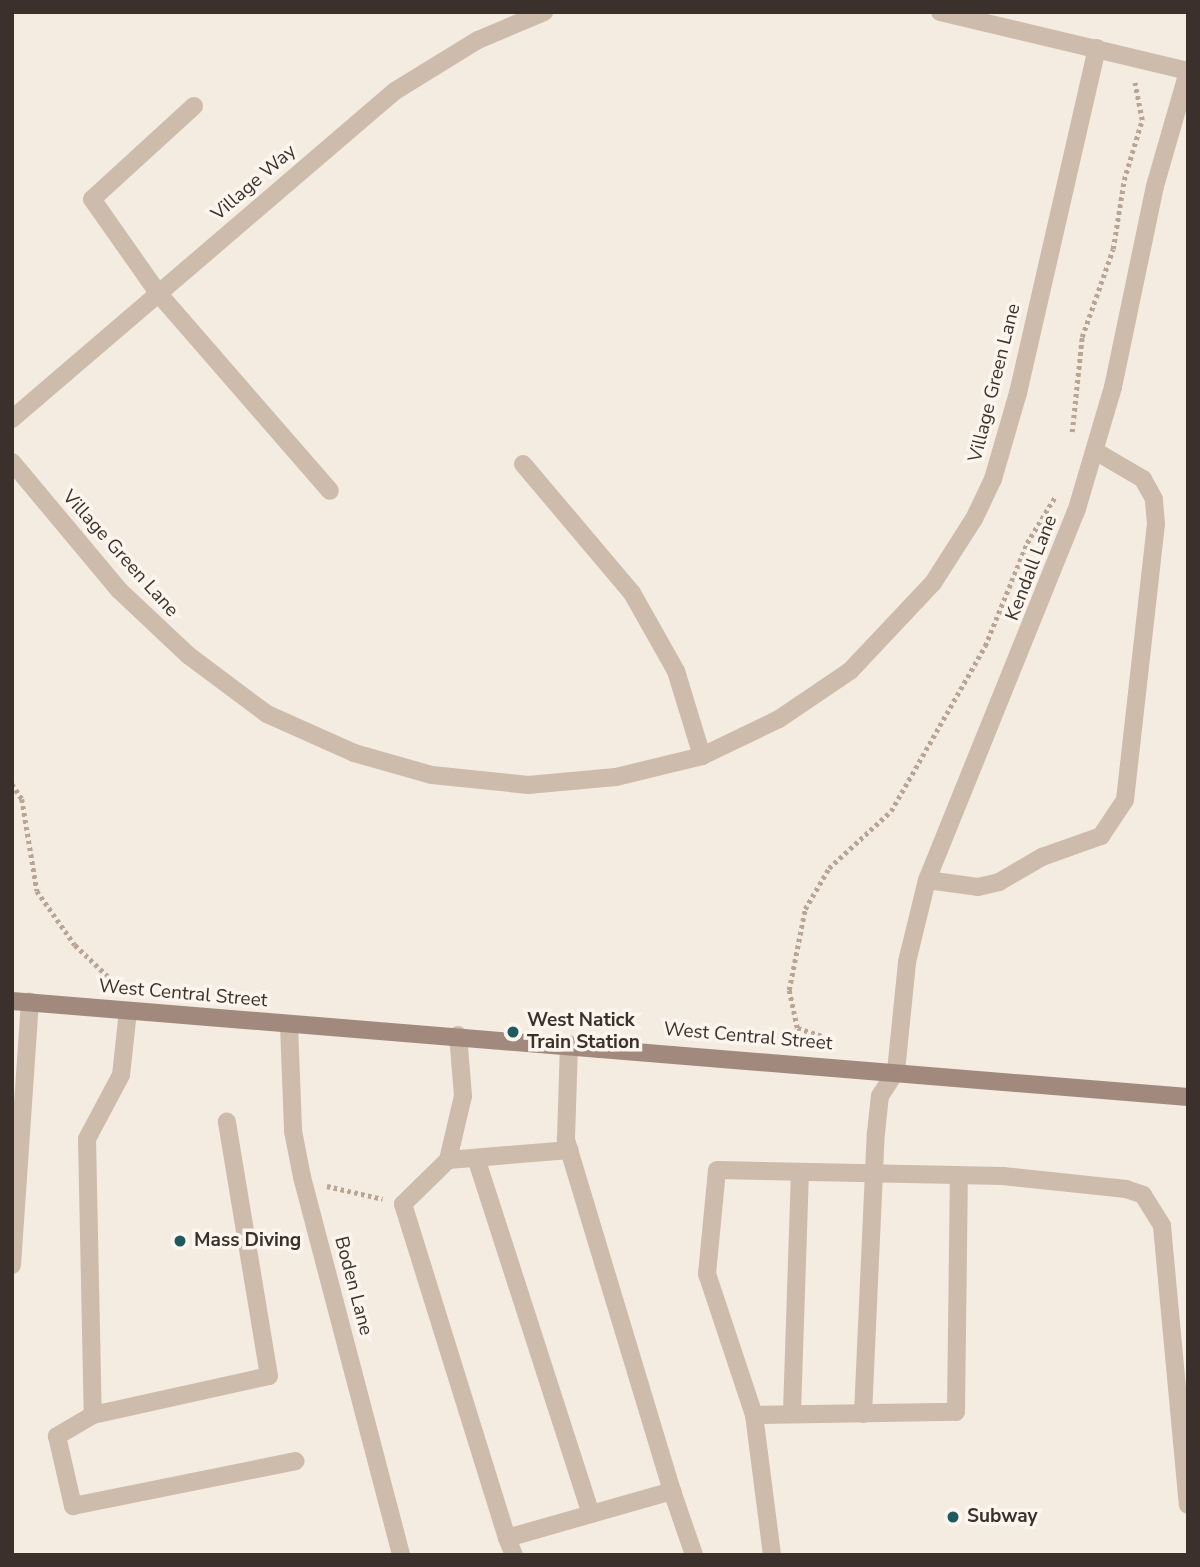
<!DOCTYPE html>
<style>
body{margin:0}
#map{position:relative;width:1200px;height:1567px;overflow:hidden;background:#f4ebe1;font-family:"Nunito Sans",sans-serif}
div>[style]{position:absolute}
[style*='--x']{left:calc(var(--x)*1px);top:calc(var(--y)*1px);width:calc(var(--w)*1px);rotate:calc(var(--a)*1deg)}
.path>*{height:4.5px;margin-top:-2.25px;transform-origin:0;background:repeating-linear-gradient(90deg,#b9a596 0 3.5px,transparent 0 7px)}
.lane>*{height:18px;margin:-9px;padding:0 9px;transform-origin:9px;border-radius:9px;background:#cdbbac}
.street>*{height:18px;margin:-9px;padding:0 9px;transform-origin:9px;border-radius:9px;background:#cdbbac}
.secondary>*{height:18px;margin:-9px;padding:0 9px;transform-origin:9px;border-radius:9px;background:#a18a7d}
.dots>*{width:19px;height:19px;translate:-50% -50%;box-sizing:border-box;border:4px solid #fbf5ee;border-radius:50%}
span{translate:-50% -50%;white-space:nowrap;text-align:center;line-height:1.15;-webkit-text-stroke:7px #fbf5ee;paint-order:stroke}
.street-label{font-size:19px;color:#3b302b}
.poi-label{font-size:19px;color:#3b302b;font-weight:700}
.left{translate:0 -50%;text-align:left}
.frame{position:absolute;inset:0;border:14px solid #3b302b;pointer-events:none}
</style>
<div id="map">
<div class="path">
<i style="--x:1072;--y:432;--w:96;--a:-84"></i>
<i style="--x:1082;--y:337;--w:93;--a:-70.6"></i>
<i style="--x:1113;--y:249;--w:70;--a:-80.9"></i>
<i style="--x:1124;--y:180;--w:63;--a:-73.3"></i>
<i style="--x:1142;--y:120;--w:38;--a:-101"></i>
<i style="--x:12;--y:784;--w:18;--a:56"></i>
<i style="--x:22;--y:799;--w:93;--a:80.7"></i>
<i style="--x:37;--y:891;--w:66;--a:54.9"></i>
<i style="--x:75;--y:945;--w:59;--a:43.6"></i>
<i style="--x:821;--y:1036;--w:25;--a:-162"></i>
<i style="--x:797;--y:1028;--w:39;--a:-102"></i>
<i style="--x:789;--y:990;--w:83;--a:-78.8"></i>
<i style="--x:805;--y:909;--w:48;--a:-59.7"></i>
<i style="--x:829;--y:868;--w:84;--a:-42.6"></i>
<i style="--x:891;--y:811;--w:190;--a:-60.3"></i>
<i style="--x:985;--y:646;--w:111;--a:-67.8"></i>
<i style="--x:1027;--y:543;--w:54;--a:-58.7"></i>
<i style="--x:327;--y:1186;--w:57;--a:13.1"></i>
</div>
<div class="lane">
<i style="--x:194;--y:106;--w:138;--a:137.6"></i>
<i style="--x:92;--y:199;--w:115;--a:54.9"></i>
<i style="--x:158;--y:293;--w:262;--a:49"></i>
<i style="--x:523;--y:464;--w:169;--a:49.8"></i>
<i style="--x:632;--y:593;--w:90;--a:60.6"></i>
<i style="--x:676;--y:671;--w:89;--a:73"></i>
<i style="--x:927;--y:880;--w:51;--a:7.8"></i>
<i style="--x:978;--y:887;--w:22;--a:-13"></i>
<i style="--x:999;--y:882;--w:50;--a:-30.2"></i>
<i style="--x:1042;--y:857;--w:63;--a:-19.6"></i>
<i style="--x:1101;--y:836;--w:43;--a:-56.3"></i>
<i style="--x:1125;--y:800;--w:278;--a:-83.6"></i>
<i style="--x:1156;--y:524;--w:25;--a:-95"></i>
<i style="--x:1154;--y:499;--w:23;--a:-119"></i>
<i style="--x:1143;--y:479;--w:56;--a:-149.7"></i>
<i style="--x:128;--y:1011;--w:64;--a:96.2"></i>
<i style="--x:121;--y:1075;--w:72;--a:118"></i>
<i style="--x:87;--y:1139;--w:276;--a:88.8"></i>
<i style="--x:93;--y:1415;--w:180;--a:-12.5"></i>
<i style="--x:269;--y:1376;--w:258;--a:-99.4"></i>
<i style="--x:458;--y:1035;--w:61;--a:85.3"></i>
<i style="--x:463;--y:1096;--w:66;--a:103.2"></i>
<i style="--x:448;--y:1160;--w:63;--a:135.6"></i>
<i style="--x:403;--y:1204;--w:350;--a:72.7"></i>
<i style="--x:507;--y:1538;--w:172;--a:-15.9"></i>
<i style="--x:672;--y:1491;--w:368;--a:-106.8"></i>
<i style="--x:566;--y:1139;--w:95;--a:-88.2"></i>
<i style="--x:476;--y:1158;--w:374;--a:72.1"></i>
<i style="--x:448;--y:1160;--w:122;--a:-4.7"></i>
<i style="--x:12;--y:1265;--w:264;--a:-86.1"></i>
<i style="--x:792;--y:1412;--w:239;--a:-88.1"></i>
<i style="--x:863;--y:1414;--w:281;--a:-87.4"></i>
<i style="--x:876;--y:1133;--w:37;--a:-84"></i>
<i style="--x:880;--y:1096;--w:30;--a:-57"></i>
<i style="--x:93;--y:1415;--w:42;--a:149.7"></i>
<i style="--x:57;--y:1436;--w:72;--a:77.1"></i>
<i style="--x:73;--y:1506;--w:227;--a:-11.4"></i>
<i style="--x:754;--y:1415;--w:202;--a:-0.9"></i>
<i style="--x:956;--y:1412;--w:236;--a:-89.3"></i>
<i style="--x:672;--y:1491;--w:68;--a:71"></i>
<i style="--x:507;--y:1538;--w:18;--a:68"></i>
<i style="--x:772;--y:1555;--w:141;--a:-97.3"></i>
<i style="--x:754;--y:1415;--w:149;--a:-108.4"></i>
<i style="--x:707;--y:1274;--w:104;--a:-84.5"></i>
<i style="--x:717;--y:1170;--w:286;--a:1.2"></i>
<i style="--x:1003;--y:1176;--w:124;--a:6"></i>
<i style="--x:1126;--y:1189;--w:18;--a:19"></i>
<i style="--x:1143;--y:1195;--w:36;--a:58"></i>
<i style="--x:1162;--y:1226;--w:280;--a:84.7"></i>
</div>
<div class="street">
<i style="--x:940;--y:12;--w:255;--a:13.4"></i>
<i style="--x:12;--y:419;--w:504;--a:-40.58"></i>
<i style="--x:395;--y:91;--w:97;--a:-31.6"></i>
<i style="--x:478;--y:40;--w:72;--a:-23"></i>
<i style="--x:12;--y:462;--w:167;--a:50.1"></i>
<i style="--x:119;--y:590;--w:95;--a:43.3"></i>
<i style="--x:188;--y:655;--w:99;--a:36.8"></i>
<i style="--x:267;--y:714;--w:95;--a:24.1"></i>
<i style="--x:354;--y:753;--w:81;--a:15.8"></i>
<i style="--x:432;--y:775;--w:97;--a:5.9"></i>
<i style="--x:528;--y:785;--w:88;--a:-5.2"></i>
<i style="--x:616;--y:777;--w:89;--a:-13.7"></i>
<i style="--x:702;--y:756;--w:85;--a:-25.7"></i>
<i style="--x:779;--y:719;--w:86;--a:-34.1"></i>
<i style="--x:850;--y:671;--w:121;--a:-46.7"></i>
<i style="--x:933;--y:583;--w:76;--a:-57.4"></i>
<i style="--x:974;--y:519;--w:44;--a:-64.6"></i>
<i style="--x:993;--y:479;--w:90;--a:-73.8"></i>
<i style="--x:1018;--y:393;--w:354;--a:-77.1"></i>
<i style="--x:289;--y:1025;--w:106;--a:87.8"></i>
<i style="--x:293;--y:1131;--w:47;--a:78.9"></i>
<i style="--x:302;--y:1177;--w:391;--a:75.3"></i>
<i style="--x:896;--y:1071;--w:110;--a:-84.2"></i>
<i style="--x:907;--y:962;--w:84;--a:-76.3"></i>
<i style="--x:927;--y:880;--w:397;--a:-68"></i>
<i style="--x:1076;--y:512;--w:130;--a:-73.5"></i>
<i style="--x:1113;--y:387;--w:205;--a:-78.2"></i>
<i style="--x:1155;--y:186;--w:119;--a:-73.9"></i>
</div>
<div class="secondary">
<i style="--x:12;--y:1001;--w:1180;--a:4.67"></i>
</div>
<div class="dots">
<i style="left:513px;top:1032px;background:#1f5a5e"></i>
<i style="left:180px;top:1241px;background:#1f5a5e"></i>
<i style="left:953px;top:1517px;background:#1f5a5e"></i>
</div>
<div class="street-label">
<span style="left:254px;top:183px;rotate:-41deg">Village Way</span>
<span style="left:995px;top:383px;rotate:-76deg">Village Green Lane</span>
<span style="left:120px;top:554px;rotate:48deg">Village Green Lane</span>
<span style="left:1032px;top:568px;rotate:-69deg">Kendall Lane</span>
<span style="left:183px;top:994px;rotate:5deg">West Central Street</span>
<span style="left:748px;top:1037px;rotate:5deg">West Central Street</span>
<span style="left:353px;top:1286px;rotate:75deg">Boden Lane</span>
</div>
<div class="poi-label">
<span class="left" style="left:527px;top:1032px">West Natick<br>Train Station</span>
<span class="left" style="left:194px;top:1241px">Mass Diving</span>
<span class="left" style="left:967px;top:1517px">Subway</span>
</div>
<div class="frame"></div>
</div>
